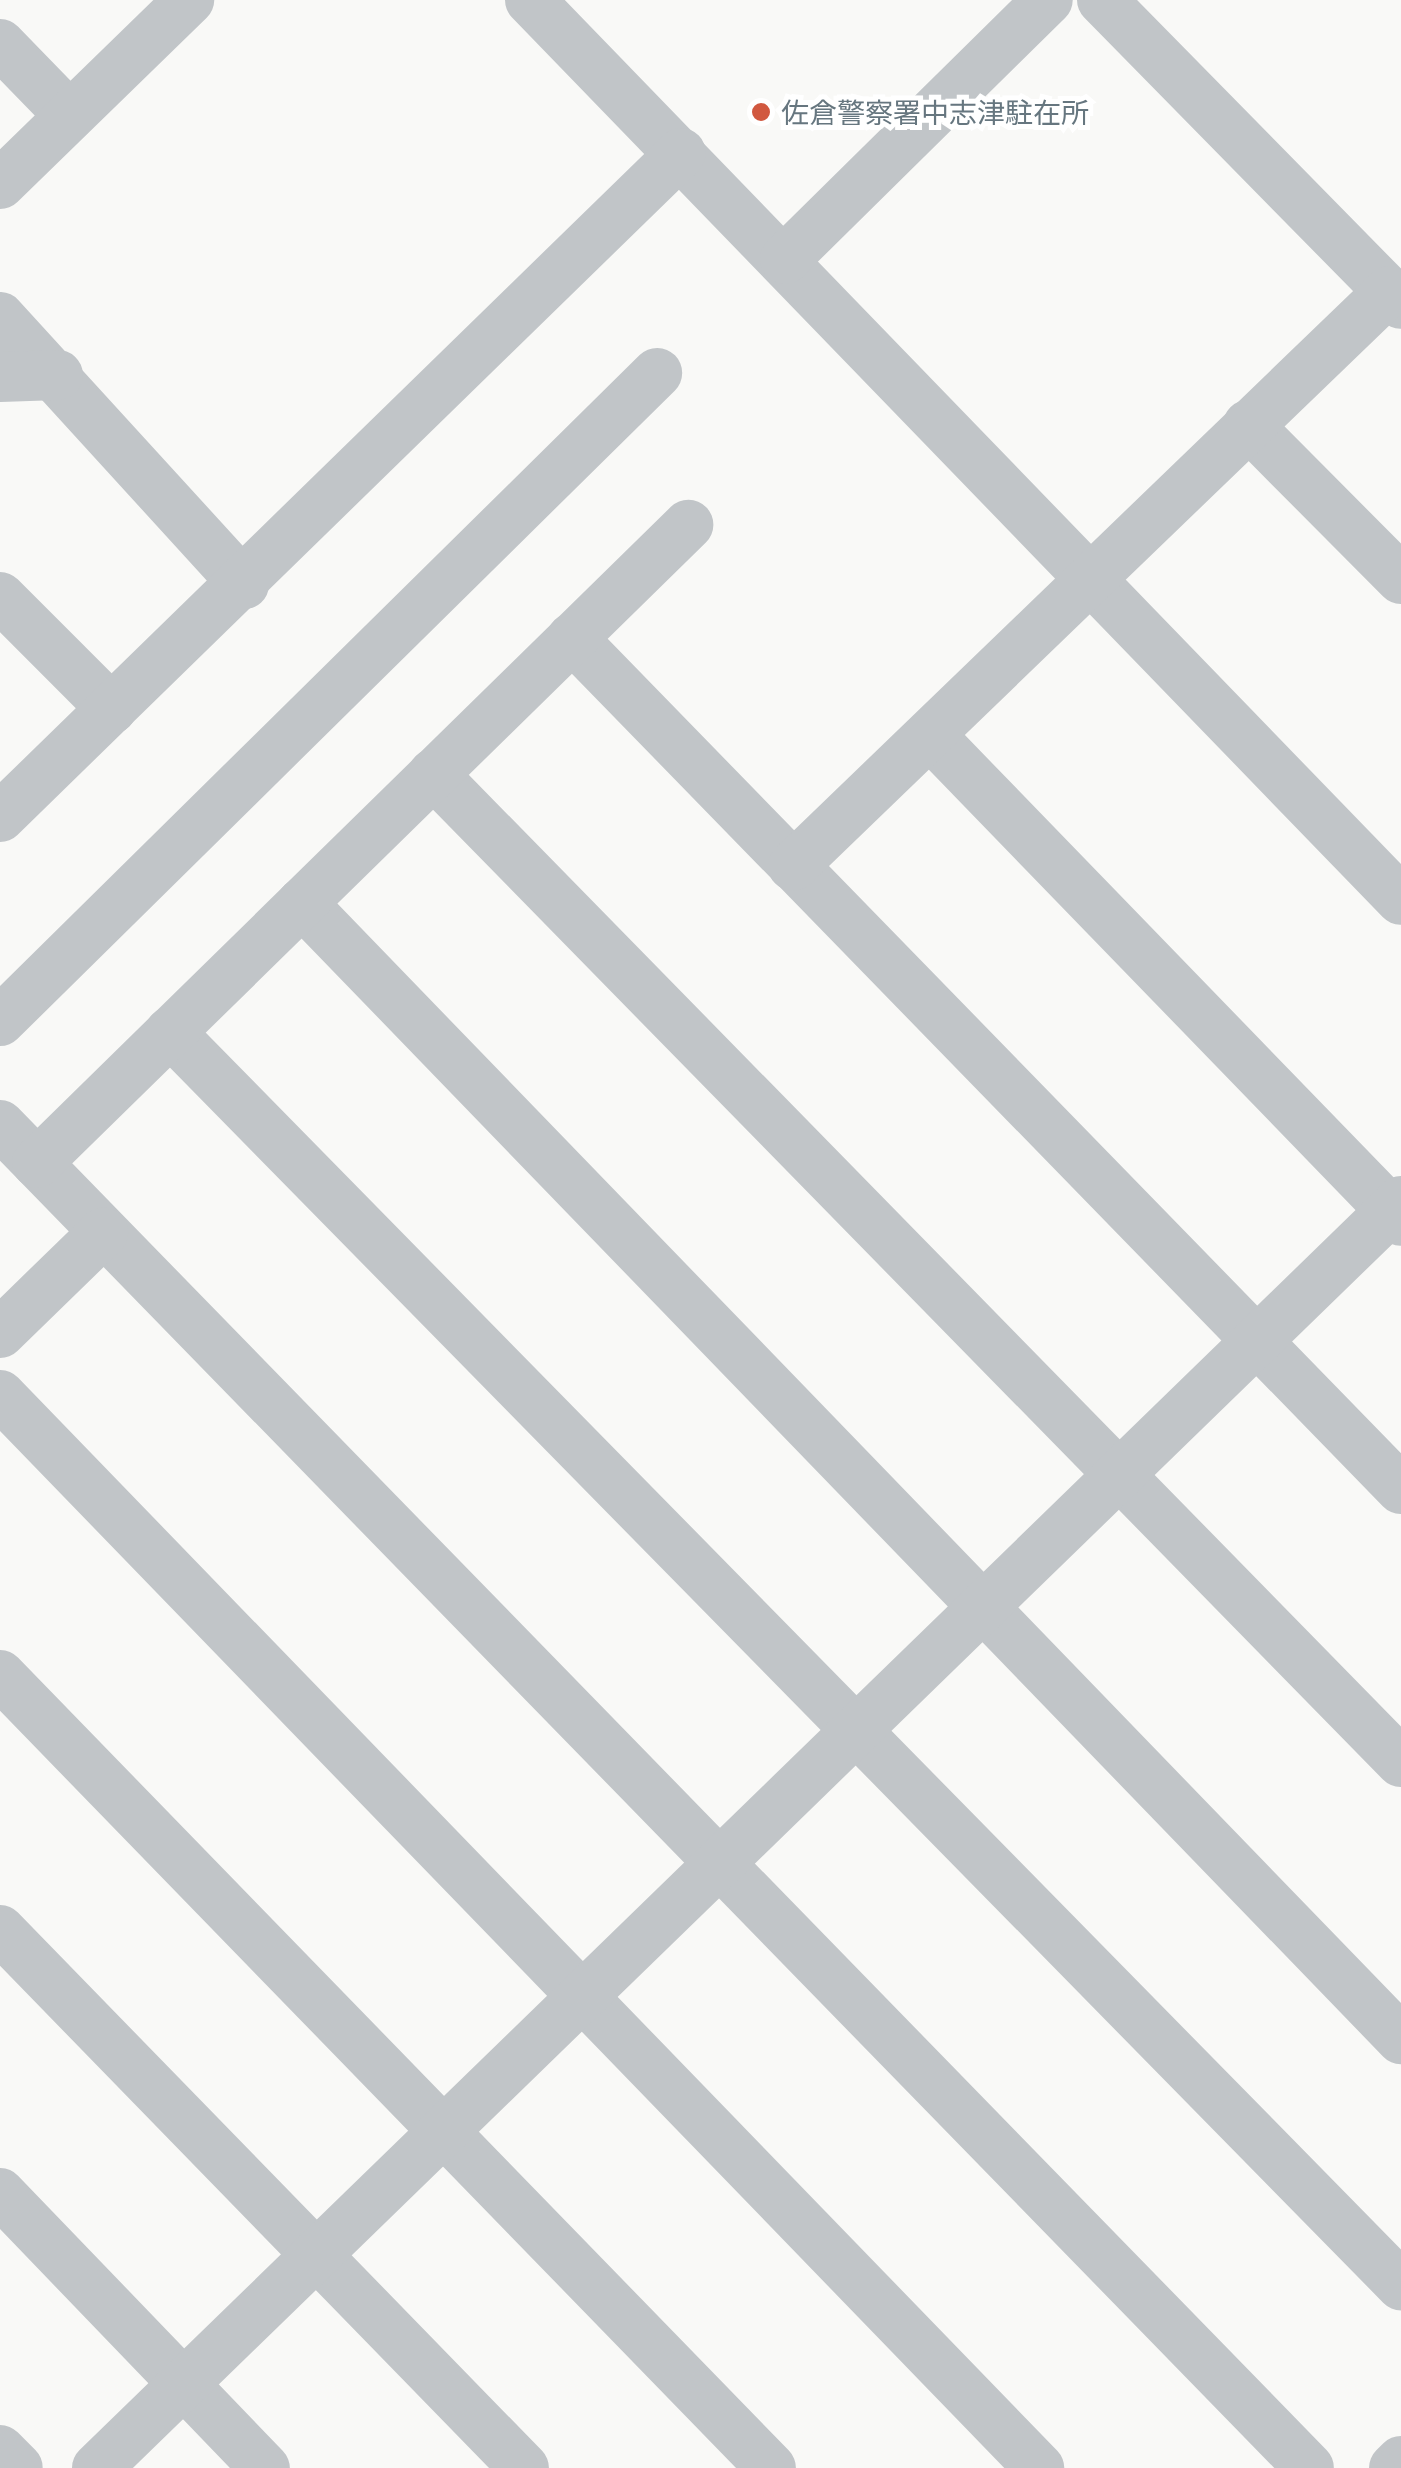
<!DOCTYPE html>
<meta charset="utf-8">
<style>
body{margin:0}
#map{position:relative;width:1401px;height:2468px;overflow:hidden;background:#f9f9f7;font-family:"Open Sans","Noto Sans JP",sans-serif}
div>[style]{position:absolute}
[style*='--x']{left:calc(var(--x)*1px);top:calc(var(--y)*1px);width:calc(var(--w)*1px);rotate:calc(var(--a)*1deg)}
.minor>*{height:50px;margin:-25px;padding:0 25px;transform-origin:25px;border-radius:25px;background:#c1c5c8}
.dots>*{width:28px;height:28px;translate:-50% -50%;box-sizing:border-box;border:5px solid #fff;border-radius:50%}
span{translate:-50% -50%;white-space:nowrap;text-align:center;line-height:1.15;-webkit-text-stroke:10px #fff;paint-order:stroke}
.poi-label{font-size:28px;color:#66767f}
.left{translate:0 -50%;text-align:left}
</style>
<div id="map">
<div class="minor">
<i style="--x:530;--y:0;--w:1252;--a:45.94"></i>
<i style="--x:1102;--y:0;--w:426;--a:45.5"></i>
<i style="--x:0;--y:44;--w:100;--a:45.8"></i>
<i style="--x:0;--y:184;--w:264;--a:-44.2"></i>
<i style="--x:785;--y:259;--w:369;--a:-44.6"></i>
<i style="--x:0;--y:317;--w:362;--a:47.6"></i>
<i style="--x:0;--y:377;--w:58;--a:-2"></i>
<i style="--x:1248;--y:425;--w:217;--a:45.2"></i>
<i style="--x:0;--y:597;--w:158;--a:45"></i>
<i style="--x:572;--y:638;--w:1188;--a:45.75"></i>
<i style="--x:931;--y:736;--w:675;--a:45.9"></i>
<i style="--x:433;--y:774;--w:1383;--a:45.59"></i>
<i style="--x:0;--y:817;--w:951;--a:-44.28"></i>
<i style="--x:793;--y:866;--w:828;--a:-43.97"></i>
<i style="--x:302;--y:903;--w:1581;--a:45.95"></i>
<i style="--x:0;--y:1021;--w:923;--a:-44.6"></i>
<i style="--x:170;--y:1032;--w:1757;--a:45.51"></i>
<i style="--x:0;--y:1125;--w:1875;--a:45.73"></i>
<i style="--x:37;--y:1163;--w:912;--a:-44.42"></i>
<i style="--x:0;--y:1333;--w:144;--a:-44.2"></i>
<i style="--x:0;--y:1395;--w:1494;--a:45.92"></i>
<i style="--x:0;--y:1675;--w:1106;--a:45.81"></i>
<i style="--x:0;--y:1930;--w:751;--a:45.76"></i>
<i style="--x:0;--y:2193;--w:382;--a:46.1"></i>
<i style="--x:0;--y:2450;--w:25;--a:45"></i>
<i style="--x:97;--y:2468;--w:1818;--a:-44.18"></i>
<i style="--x:1394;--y:2468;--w:10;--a:-45"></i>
</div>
<div class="dots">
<i style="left:761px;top:112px;background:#d1583f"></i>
</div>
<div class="poi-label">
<span class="left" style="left:781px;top:112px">佐倉警察署中志津駐在所</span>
</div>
</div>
